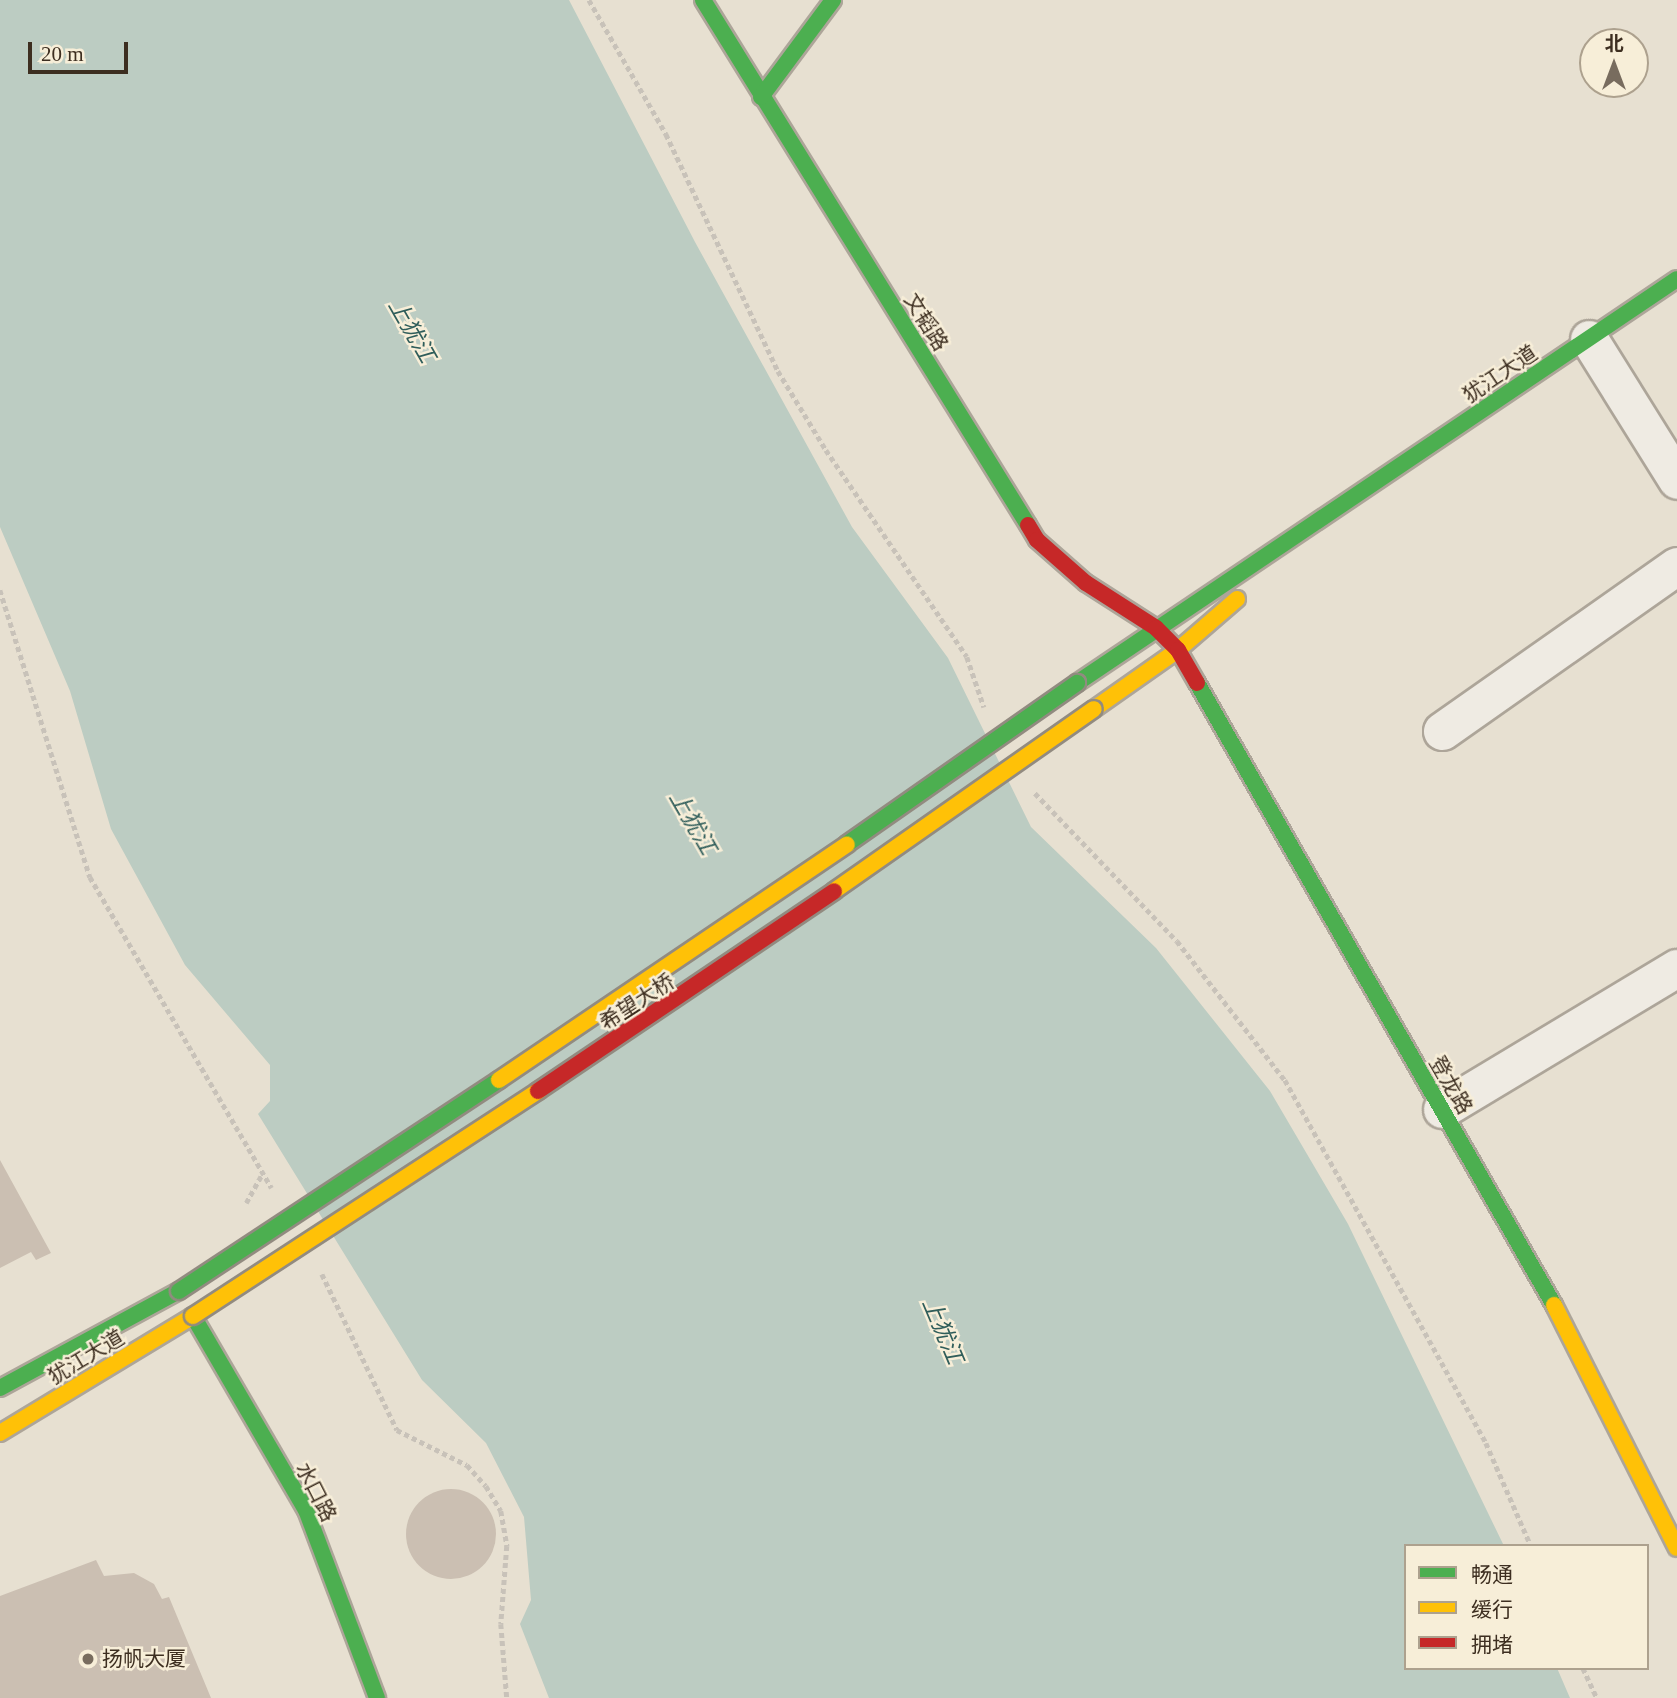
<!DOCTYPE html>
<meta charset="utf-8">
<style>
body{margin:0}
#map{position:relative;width:1677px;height:1698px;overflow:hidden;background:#e7e0d1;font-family:"Times New Roman","Noto Sans SC",serif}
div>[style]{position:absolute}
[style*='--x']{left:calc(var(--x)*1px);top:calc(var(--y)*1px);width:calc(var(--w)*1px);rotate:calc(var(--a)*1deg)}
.water>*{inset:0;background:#bcccc2}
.building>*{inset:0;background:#cbbfb2}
.round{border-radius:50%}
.path>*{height:4.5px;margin-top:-2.25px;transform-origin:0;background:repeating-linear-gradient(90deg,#c8c2b9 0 5px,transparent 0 8.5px)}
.roads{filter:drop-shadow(2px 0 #ada599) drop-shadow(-2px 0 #ada599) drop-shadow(0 2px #ada599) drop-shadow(0 -2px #ada599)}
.street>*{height:37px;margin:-18.5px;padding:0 18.5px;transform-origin:18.5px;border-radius:18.5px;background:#efebe3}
.fast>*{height:16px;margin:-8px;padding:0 8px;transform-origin:8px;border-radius:8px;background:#4caf50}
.slow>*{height:16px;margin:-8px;padding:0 8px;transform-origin:8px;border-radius:8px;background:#ffc107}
.jam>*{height:16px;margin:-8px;padding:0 8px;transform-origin:8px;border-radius:8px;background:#c62828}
.bridges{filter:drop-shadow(2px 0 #928b80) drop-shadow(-2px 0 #928b80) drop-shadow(0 2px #928b80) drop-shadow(0 -2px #928b80)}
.fast-bridge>*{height:16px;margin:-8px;padding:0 8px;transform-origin:8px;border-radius:8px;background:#4caf50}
.slow-bridge>*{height:16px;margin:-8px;padding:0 8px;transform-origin:8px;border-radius:8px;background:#ffc107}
.jam-bridge>*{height:16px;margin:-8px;padding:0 8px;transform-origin:8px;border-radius:8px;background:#c62828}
.dots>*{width:19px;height:19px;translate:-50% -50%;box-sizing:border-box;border:4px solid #f7eed8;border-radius:50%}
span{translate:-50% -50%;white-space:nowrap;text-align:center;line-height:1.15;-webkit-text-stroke:5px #f7eed8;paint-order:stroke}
.street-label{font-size:21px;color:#3d2e20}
.poi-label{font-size:21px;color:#3d2e20}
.left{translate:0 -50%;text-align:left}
.water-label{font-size:23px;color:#2f5d5a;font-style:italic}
.legend{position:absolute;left:1404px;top:1544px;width:245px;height:126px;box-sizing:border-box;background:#f7eed8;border:2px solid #ada18e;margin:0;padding:9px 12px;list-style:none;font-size:21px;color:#3d2e20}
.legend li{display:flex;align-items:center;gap:14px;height:35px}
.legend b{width:35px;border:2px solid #ada18e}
.north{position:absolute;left:1579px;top:28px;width:70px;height:70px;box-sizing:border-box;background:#f7eed8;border:2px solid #ada18e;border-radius:50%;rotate:0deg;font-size:19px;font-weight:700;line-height:28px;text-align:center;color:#3d2e20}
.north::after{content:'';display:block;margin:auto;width:24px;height:32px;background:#786c5e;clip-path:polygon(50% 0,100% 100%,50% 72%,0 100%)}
.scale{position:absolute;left:28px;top:42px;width:100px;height:32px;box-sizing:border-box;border:4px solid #3d2e20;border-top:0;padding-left:9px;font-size:21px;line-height:24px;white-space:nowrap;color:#3d2e20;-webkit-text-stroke:5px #f7eed8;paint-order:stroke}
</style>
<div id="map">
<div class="water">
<i style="clip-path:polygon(0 0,569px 0,695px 242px,852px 527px,948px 658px,1031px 827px,1156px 948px,1270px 1091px,1348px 1224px,1504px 1546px,1406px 1546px,1406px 1668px,1557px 1668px,1570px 1698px,549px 1698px,520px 1624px,531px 1600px,524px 1517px,486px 1443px,422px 1380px,258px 1114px,270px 1101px,270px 1065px,185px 965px,111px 829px,70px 691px,0 527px)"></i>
</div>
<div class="building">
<i style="clip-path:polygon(0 1160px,51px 1253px,36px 1260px,31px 1252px,0 1268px)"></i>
<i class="round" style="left:406px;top:1489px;width:90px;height:90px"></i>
<i style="clip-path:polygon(96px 1560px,104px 1576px,134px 1573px,154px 1584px,162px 1599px,169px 1597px,211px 1698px,0 1698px,0 1596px)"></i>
</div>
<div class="path">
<i style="--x:589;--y:0;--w:155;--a:60.1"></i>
<i style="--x:666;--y:134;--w:262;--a:64.7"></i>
<i style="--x:778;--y:371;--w:92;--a:58.7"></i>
<i style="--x:826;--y:450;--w:250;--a:55.7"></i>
<i style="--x:967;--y:657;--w:53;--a:71.2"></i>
<i style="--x:0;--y:590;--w:301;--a:72.6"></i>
<i style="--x:90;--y:877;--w:360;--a:59.7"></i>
<i style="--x:1035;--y:793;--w:205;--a:46.2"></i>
<i style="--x:1177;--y:941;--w:176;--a:52.2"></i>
<i style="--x:1285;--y:1080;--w:415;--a:61"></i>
<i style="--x:1486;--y:1443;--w:112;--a:66.4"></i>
<i style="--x:246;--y:1203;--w:33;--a:-61"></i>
<i style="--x:322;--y:1274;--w:173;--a:64.3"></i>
<i style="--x:397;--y:1430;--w:78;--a:26.6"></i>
<i style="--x:467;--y:1465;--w:28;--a:48"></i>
<i style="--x:486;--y:1486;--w:29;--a:59"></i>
<i style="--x:501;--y:1511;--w:36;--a:80"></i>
<i style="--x:507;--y:1546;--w:78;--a:94.4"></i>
<i style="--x:501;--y:1624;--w:74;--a:85.4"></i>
<i style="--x:1583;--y:1668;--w:33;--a:65"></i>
</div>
<div class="roads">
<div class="street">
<i style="--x:1589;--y:339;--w:166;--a:58"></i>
<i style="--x:1442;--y:731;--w:287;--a:-35.1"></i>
<i style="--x:1442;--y:1109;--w:274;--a:-31"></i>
</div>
<div class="fast">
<i style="--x:703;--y:0;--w:617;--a:58.24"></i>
<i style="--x:761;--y:97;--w:121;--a:-53.4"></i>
<i style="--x:1077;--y:683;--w:723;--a:-33.95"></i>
<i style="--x:1197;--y:683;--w:717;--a:60.15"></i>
<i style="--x:193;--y:1316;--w:225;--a:59.8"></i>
<i style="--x:306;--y:1510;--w:201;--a:69.3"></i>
<i style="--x:0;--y:1388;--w:204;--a:-28.5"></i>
</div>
<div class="slow">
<i style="--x:1094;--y:709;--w:103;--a:-35.1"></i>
<i style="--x:1178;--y:650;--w:78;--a:-40.8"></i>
<i style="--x:1554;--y:1305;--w:272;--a:63.2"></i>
<i style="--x:0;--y:1433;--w:226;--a:-31.2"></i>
</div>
<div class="jam">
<i style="--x:1028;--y:525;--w:17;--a:59"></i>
<i style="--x:1037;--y:540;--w:65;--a:41.3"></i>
<i style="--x:1086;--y:583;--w:83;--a:32.7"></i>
<i style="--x:1156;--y:628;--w:31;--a:45"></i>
<i style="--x:1178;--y:650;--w:38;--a:60"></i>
</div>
</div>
<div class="bridges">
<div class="fast-bridge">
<i style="--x:847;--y:844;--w:281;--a:-35"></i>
<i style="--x:179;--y:1291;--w:383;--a:-33.4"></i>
</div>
<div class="slow-bridge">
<i style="--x:834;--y:891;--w:317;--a:-35"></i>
<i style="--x:499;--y:1080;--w:420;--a:-34.1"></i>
<i style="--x:193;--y:1316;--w:412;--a:-33.1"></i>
</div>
<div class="jam-bridge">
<i style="--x:538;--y:1091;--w:357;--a:-34"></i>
</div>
</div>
<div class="dots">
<i style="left:88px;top:1659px;background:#786c5e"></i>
</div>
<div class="street-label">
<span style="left:926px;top:322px;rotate:58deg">文韬路</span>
<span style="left:1500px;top:374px;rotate:-34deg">犹江大道</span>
<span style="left:637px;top:1002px;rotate:-33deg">希望大桥</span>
<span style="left:1451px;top:1085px;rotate:60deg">登龙路</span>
<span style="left:86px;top:1357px;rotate:-31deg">犹江大道</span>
<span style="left:316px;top:1492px;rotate:63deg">水口路</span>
</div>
<div class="poi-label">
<span class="left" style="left:102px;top:1659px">扬帆大厦</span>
</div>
<div class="water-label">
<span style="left:411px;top:331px;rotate:60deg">上犹江</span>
<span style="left:692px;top:823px;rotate:60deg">上犹江</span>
<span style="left:942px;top:1331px;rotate:67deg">上犹江</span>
</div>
<ul class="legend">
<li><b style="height:9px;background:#4caf50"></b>畅通</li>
<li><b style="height:9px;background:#ffc107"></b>缓行</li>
<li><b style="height:9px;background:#c62828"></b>拥堵</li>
</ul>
<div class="north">北</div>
<div class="scale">20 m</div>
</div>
